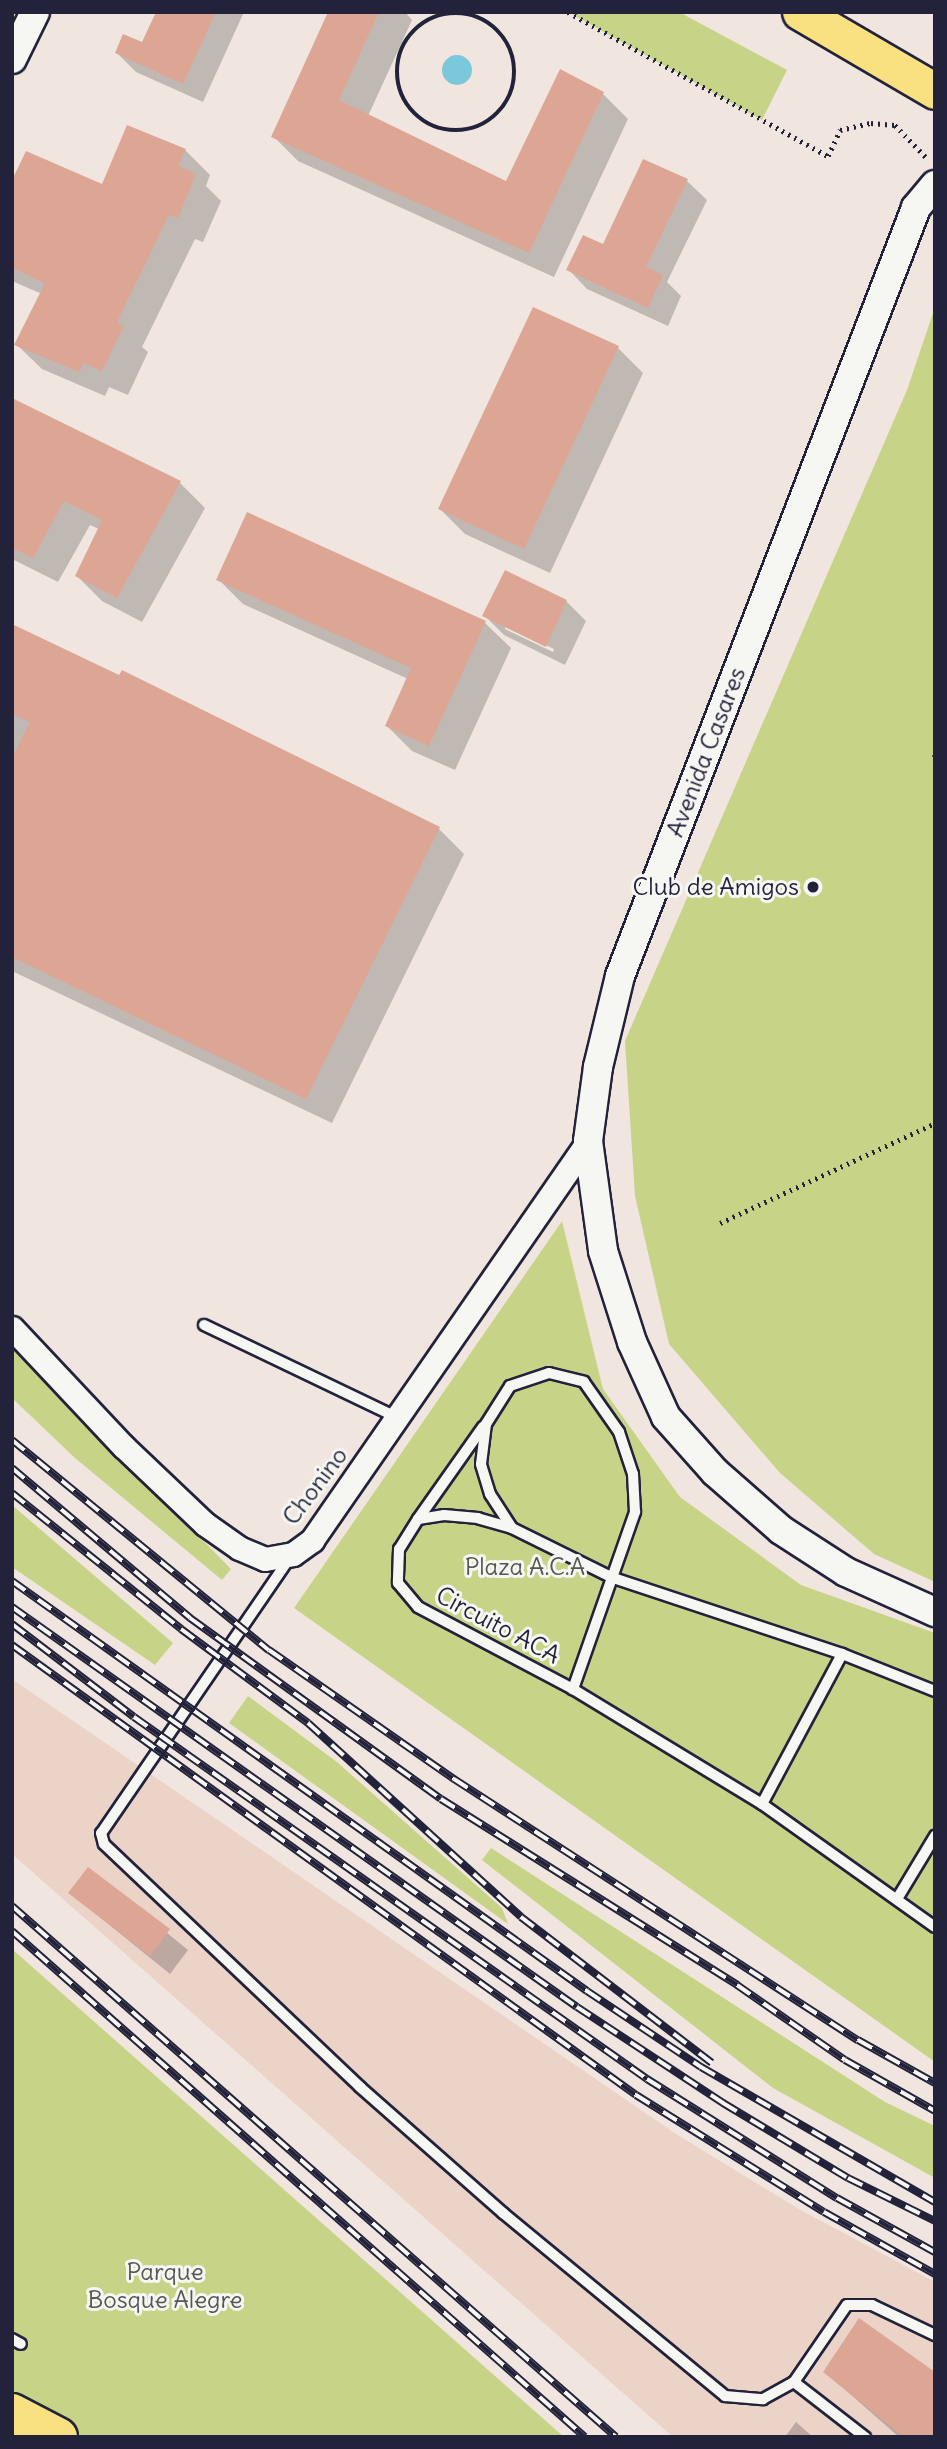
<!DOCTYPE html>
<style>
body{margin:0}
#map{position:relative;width:947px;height:2449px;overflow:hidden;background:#f1e6df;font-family:Delius,sans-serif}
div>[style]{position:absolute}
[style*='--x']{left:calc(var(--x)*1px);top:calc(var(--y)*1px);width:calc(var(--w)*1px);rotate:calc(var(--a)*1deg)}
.built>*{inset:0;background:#ebd3c8}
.green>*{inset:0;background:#c7d488}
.water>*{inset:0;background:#7cc8db}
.round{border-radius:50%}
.shadow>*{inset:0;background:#0003}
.building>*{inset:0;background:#dda694}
.path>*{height:4.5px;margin-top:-2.25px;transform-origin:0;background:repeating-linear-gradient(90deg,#22223b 0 2px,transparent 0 7px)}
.path>.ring{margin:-2.25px;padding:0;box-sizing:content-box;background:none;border:4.5px solid #22223b;border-radius:50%}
.roads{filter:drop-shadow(2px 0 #22223b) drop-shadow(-2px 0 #22223b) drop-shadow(0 2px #22223b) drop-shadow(0 -2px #22223b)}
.service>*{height:10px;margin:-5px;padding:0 5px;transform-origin:5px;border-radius:5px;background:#f6f6f2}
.minor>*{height:23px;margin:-11.5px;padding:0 11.5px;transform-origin:11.5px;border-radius:11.5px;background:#f6f6f2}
.tertiary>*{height:28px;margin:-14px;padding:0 14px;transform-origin:14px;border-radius:14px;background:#f6f6f2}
.primary>*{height:35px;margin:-17.5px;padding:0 17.5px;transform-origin:17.5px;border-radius:17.5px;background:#f9e181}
.motorway>*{height:38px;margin:-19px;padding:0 19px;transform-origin:19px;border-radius:19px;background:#f9e181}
.rail>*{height:8px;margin-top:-4px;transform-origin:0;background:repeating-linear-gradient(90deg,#f6f6f2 0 16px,#22223b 0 32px);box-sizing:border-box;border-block:2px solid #22223b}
.dots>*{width:19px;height:19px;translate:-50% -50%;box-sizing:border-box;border:4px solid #f6f6f2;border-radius:50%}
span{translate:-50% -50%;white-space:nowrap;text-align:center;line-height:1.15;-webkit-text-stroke:6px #f6f6f2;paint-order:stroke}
.street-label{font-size:24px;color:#22223b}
.poi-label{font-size:24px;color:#22223b}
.right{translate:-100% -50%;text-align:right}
.park-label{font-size:24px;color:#545752}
.frame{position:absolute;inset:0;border:14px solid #22223b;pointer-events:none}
</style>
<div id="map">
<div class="built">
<i style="clip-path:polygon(12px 1679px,676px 2134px,799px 2209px,935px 2282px,935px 2437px,673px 2437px,12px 1854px)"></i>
</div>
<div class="green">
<i style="clip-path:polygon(568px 12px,679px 12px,787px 70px,762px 120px)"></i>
<i style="clip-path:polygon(935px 307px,935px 1582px,874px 1554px,780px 1473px,669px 1344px,635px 1196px,625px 1041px,907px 390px)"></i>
<i style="clip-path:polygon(562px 1221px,603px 1389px,680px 1497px,801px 1585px,935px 1633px,935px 2062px,294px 1608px)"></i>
<i style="clip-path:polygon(12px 1346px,231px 1569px,222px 1580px,75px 1458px,12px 1398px)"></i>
<i style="clip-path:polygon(12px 1505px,173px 1643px,155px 1665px,12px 1567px)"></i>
<i style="clip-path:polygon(248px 1696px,337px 1762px,502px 1908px,508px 1924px,229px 1723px)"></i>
<i style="clip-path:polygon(491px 1848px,885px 2102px,935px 2126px,935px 2178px,773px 2088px,482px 1860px)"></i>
<i style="clip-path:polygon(12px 1949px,564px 2437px,12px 2437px)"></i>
</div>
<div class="water">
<i class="round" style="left:442px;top:55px;width:30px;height:30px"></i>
</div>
<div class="shadow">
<i style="clip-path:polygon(157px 12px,244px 12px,203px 102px,136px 72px,117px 53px,143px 44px)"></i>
<i style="clip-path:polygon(330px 12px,405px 12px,412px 20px,368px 116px,507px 183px,603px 94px,628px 119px,554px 277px,298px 161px,273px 136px)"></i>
<i style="clip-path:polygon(185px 150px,210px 175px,206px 186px,221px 201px,203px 242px,195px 239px,142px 347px,148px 352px,128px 395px,109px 387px,105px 396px,42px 369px,16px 344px,42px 294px,12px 281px,12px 185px,103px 186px)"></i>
<i style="clip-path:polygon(644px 161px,687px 181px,707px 200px,667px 282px,681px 296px,668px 326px,587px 289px,568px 269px,603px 246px)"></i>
<i style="clip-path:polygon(618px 348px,643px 373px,550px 573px,465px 534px,440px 509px)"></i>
<i style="clip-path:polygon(12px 400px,180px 483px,205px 508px,142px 622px,102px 601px,77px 576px,99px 529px,90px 525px,58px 582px,12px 559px)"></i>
<i style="clip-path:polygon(248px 515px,485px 623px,511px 648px,455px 770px,412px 751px,387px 726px,408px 679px,243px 604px,218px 579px)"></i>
<i style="clip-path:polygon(evenodd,566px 601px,586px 621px,565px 665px,504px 635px,485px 616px,566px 601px,505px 625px,554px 649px,553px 652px,505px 629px,505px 625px)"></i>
<i style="clip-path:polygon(12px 626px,439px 829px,464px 854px,332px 1123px,12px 971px)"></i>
<i style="clip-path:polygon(89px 1869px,188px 1950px,170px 1974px,70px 1893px)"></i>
<i style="clip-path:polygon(825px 2372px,935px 2437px,899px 2437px)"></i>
<i style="clip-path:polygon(796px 2422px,813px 2437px,785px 2437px)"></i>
</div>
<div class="building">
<i style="clip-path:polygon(156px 12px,216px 12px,183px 84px,115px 53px,123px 34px,142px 42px)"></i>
<i style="clip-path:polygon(328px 12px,379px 12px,339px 100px,506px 181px,560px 69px,604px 92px,529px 253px,271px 137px)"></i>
<i style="clip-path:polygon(127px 125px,186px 149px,178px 166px,196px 174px,178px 218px,169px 215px,117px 322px,124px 326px,102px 371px,84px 363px,79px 372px,14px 345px,45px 283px,12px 268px,12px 180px,26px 151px,102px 184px)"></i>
<i style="clip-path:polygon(643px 159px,688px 179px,646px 267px,663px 275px,648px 308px,566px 270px,583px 235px,603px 244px)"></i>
<i style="clip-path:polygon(533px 307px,619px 346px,524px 549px,438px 509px)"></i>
<i style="clip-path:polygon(12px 398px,181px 481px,117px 598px,75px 576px,102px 520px,64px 501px,33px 558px,12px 548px)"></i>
<i style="clip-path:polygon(247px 512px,486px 621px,429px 746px,385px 726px,411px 668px,216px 580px)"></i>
<i style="clip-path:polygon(505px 570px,567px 600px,546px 647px,482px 616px)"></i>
<i style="clip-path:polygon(12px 624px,119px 675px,122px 670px,440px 827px,306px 1099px,12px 957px,12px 758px,30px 722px,12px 714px)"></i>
<i style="clip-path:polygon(88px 1867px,170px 1929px,150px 1956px,68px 1893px)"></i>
<i style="clip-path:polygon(859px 2318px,935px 2372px,935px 2437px,904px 2437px,823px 2372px)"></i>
</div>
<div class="path">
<i style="--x:568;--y:12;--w:297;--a:29"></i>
<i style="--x:828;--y:156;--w:29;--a:-65"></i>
<i style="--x:840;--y:130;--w:32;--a:-13"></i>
<i style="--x:871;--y:123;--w:24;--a:5"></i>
<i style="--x:895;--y:125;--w:47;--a:45.9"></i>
<i class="ring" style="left:397px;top:13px;width:113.5px;height:113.5px"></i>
<i style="--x:935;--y:755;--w:5;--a:90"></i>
<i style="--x:720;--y:1223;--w:237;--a:-24.9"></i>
</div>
<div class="roads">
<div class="service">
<i style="--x:204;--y:1325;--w:215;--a:25.6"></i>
<i style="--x:418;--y:1519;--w:113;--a:-54.8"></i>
<i style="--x:512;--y:1528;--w:40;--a:-122.9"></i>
<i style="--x:490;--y:1494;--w:31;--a:-107"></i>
<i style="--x:481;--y:1464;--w:40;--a:-82.9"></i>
<i style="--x:486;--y:1424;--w:45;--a:-57.7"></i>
<i style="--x:510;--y:1386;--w:41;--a:-18.4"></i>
<i style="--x:549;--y:1373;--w:36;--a:14"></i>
<i style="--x:584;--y:1382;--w:61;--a:55"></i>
<i style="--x:619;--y:1432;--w:44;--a:71.6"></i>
<i style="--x:633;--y:1474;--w:38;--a:87"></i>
<i style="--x:635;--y:1512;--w:188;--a:109.3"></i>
<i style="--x:291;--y:1556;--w:336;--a:124.4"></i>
<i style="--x:101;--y:1833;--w:11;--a:75"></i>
<i style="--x:104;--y:1844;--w:353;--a:43.5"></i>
<i style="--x:360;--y:2087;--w:191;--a:41.4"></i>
<i style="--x:503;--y:2213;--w:288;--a:39.5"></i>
<i style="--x:725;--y:2396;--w:38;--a:5"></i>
<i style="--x:763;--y:2399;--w:35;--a:-29"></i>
<i style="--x:794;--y:2382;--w:93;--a:-55.5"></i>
<i style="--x:847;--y:2305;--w:25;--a:0"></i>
<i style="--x:872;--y:2305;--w:70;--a:25.5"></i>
<i style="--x:935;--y:1691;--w:100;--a:-158.3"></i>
<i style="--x:842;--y:1654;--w:243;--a:-161.6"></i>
<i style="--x:611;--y:1577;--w:110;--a:-153.7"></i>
<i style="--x:512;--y:1528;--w:35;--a:-164"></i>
<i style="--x:478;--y:1518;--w:34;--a:-175"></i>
<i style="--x:444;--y:1515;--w:26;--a:171"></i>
<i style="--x:418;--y:1519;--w:36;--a:122"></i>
<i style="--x:399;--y:1549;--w:34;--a:92"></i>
<i style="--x:398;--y:1583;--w:31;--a:50"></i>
<i style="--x:418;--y:1607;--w:175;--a:27.9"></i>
<i style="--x:573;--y:1689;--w:221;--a:31.3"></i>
<i style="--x:762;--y:1804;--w:212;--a:35.4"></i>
<i style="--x:762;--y:1804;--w:170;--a:-61.9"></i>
<i style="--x:897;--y:1899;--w:74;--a:-58.9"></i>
<i style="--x:12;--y:2339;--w:10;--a:29"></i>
<i style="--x:794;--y:2382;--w:90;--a:37.8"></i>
</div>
<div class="minor">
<i style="--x:12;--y:1328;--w:162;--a:46.8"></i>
<i style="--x:123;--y:1446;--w:113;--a:43.6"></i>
<i style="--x:205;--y:1524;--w:42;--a:35.2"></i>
<i style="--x:239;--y:1548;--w:28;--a:23"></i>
<i style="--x:265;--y:1559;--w:28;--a:-10"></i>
<i style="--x:293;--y:1554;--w:24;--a:-36"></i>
<i style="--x:312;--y:1540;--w:485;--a:-55.3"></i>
</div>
<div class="tertiary">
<i style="--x:12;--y:59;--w:52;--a:-63.9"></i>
<i style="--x:935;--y:185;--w:30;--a:130"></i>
<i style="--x:916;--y:208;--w:823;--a:111.08"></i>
<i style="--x:620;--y:976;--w:94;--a:103.6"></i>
<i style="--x:598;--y:1067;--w:75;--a:97.7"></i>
<i style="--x:588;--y:1141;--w:111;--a:82.2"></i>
<i style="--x:603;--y:1251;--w:96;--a:72.3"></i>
<i style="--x:632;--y:1342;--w:82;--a:65.6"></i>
<i style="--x:666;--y:1417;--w:74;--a:48.3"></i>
<i style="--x:715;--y:1472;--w:88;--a:41.3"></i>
<i style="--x:781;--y:1530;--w:77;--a:32.9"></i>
<i style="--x:846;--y:1572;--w:98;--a:24.2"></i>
</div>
<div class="primary">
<i style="--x:800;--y:12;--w:156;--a:30.3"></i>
</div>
<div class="motorway">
<i style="--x:12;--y:2413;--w:52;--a:27.6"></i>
</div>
</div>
<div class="rail">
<i style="--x:12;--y:1440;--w:332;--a:39.3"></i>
<i style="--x:269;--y:1650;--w:226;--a:34.9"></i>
<i style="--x:454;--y:1779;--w:481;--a:32.9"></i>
<i style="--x:858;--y:2040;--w:88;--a:29.2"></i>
<i style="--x:12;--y:1468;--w:233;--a:40.1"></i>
<i style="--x:190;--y:1618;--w:309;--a:35.8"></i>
<i style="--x:441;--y:1799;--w:350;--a:32.1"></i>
<i style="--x:737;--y:1985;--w:131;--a:34.8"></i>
<i style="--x:845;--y:2060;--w:103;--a:29.5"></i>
<i style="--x:12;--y:1493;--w:217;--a:38.8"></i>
<i style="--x:181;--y:1629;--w:158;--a:36.5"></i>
<i style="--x:308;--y:1723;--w:288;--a:42.3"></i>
<i style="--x:521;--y:1917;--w:240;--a:37.4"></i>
<i style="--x:12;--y:1581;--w:706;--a:35.49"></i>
<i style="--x:587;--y:1991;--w:137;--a:33.7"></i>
<i style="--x:701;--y:2067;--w:270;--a:30"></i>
<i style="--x:12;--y:1607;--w:692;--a:35.3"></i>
<i style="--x:577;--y:2007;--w:175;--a:33.3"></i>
<i style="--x:723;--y:2103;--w:146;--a:31"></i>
<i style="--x:848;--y:2178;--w:97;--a:26.3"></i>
<i style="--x:12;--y:1624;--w:153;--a:37.3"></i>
<i style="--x:134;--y:1717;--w:628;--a:35.21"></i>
<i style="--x:647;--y:2079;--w:224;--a:32.1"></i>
<i style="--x:837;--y:2198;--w:112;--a:28.9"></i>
<i style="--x:12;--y:1645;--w:769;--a:35.8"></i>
<i style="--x:636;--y:2095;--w:221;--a:31.9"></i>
<i style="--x:824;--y:2212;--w:127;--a:29.2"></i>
<i style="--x:12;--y:1906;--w:804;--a:41.32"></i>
<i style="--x:12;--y:1931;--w:764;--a:41.45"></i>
</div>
<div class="dots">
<i style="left:813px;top:887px;background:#22223b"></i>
</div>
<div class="street-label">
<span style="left:706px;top:752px;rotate:-69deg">Avenida Casares</span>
<span style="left:315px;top:1486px;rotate:-53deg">Chonino</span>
<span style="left:498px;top:1625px;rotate:28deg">Circuito ACA</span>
</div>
<div class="poi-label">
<span class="right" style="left:799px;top:887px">Club de Amigos</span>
</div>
<div class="park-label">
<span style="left:525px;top:1567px">Plaza A.C.A</span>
<span style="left:165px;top:2286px">Parque<br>Bosque Alegre</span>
</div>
<div class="frame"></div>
</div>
